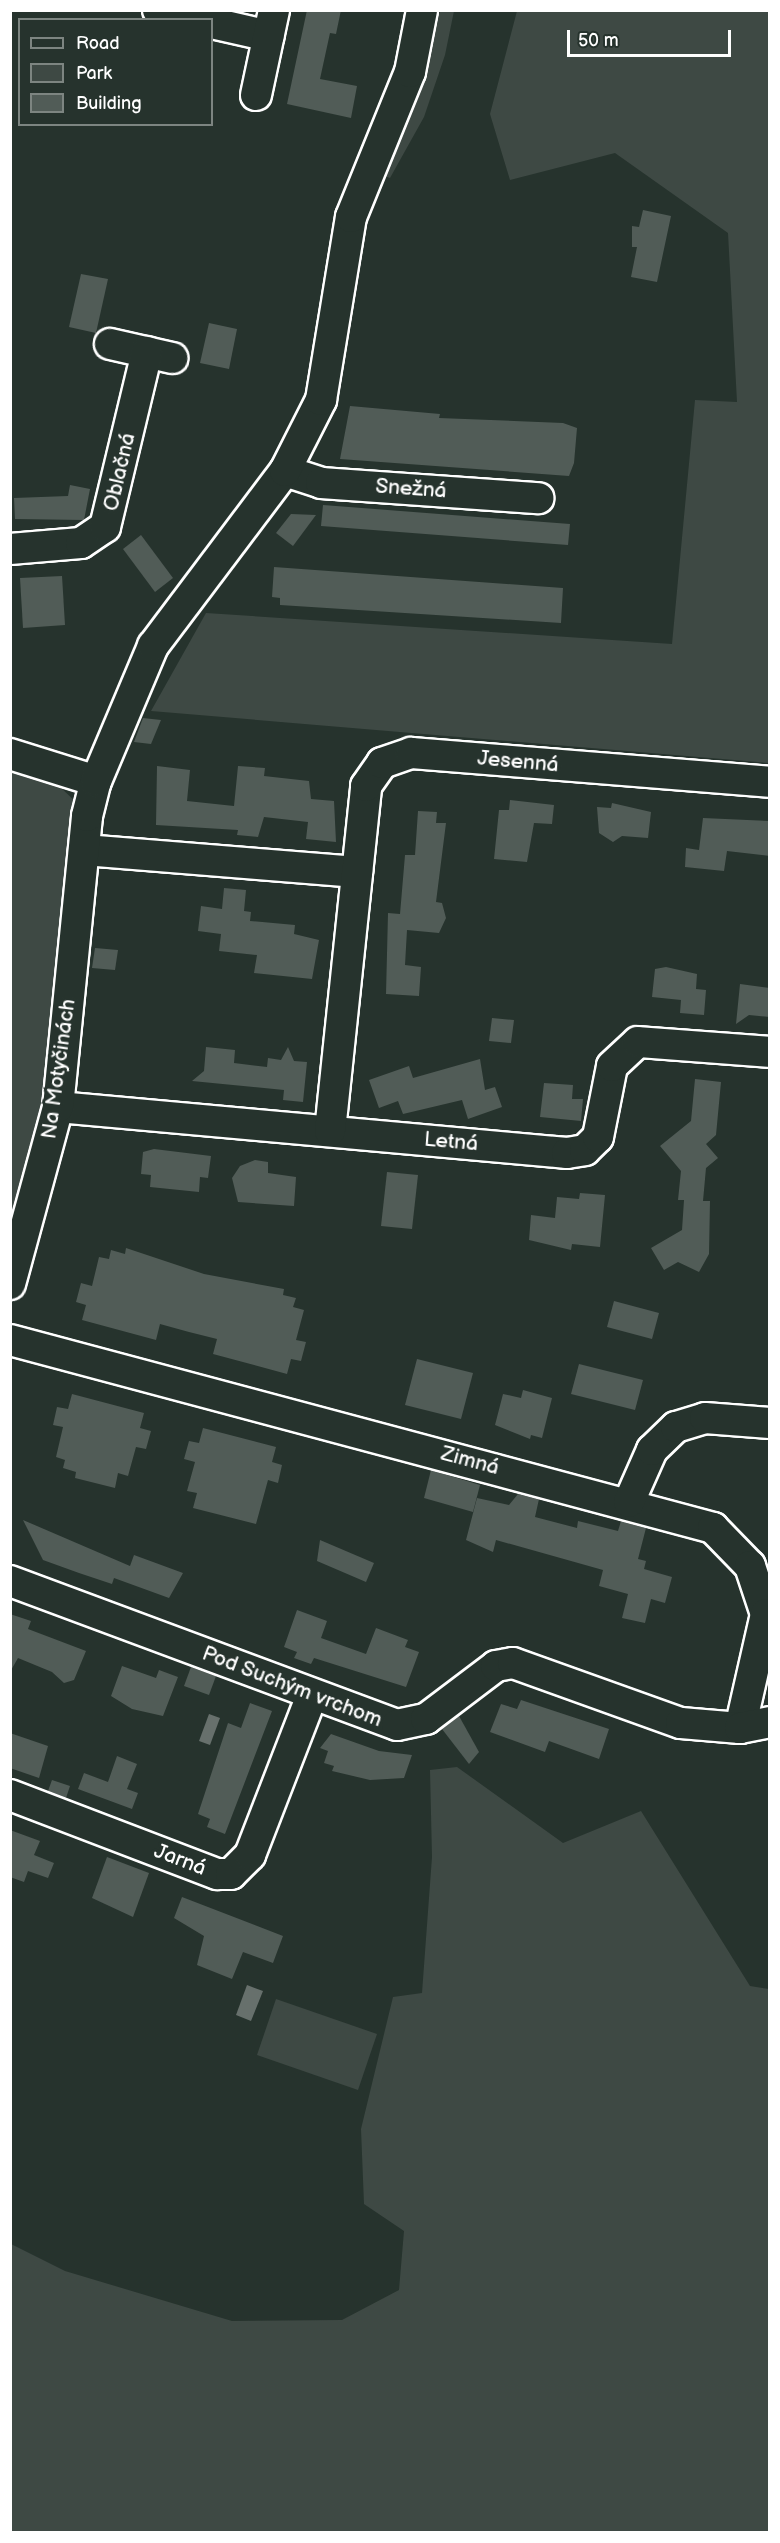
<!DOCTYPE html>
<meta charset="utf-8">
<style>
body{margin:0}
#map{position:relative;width:780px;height:2543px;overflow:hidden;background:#26332d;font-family:"Balsamiq Sans",sans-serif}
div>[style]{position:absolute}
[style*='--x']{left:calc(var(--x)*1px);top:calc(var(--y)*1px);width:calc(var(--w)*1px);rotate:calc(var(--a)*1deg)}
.green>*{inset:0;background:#3e4944}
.water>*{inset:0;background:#67706c}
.building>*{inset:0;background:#515c57}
.roads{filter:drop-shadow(2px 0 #fff) drop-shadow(-2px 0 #fff) drop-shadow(0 2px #fff) drop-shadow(0 -2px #fff)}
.minor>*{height:30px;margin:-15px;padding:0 15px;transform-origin:15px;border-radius:15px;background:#26332d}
span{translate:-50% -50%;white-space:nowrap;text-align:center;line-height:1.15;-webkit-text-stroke:6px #26332d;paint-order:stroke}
.street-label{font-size:21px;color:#fff}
.frame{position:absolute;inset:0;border:12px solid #fff;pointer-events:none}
.legend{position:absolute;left:18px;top:18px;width:195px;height:108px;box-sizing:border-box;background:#26332d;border:2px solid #7d8581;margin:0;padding:8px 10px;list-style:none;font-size:18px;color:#fff}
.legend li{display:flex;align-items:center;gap:12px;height:30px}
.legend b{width:30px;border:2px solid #7d8581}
.scale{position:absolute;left:567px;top:30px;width:164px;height:27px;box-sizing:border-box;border:3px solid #fff;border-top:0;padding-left:8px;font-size:18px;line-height:21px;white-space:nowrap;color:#fff;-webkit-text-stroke:4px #26332d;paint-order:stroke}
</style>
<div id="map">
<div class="green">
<i style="clip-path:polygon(440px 11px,454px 11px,445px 55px,424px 117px,390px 178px,382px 175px,422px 86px)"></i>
<i style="clip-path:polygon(517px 11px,769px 11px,769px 763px,151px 711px,206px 613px,672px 644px,695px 400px,737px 402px,728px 233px,615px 153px,510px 180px,490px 114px)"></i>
<i style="clip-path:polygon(11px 769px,56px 783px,80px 806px,45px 1103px,11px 1247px)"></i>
<i style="clip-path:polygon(457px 1767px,563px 1843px,641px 1811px,750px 1986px,769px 1989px,769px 2532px,11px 2532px,11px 2244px,65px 2271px,232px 2321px,342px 2320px,399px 2290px,404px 2231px,364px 2204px,361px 2129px,393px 1997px,422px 1993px,432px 1857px,430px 1770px)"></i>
<i style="clip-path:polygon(276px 1999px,377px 2034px,358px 2090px,257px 2055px)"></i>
</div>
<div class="water">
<i style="clip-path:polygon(209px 1714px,220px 1718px,210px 1745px,199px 1741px)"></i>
<i style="clip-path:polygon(247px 1985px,263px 1991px,251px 2021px,236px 2015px)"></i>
</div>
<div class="building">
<i style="clip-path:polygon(307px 10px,341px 10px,336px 34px,330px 33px,320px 79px,357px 86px,351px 118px,287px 104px)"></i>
<i style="clip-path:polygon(643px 210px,671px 216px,657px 282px,631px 277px,637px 247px,632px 247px,632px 226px,639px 227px)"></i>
<i style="clip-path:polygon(81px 274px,108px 279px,96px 333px,69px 327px)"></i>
<i style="clip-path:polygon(209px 323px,237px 329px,229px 369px,200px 363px)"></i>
<i style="clip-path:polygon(350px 406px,440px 414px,439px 418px,563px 423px,577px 428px,574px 463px,569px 476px,340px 459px)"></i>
<i style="clip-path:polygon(70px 485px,90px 489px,84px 520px,15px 519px,14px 498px,68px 496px)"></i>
<i style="clip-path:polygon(323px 505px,570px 524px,568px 545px,321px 526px)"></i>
<i style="clip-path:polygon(291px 514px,316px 515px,293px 546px,276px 533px)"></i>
<i style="clip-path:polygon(141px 535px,173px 578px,155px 592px,123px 549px)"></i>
<i style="clip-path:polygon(274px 567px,563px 588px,561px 623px,280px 605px,280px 598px,272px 597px)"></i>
<i style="clip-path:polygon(62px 576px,65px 625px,23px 628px,20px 578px)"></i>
<i style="clip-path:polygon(143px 718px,161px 720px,151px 744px,134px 742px)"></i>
<i style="clip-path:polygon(157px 766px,190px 770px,187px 801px,234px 806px,238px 766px,265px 768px,264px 776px,309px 781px,311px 799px,334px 801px,336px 842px,306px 839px,308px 822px,264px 817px,258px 837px,237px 835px,238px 830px,156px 825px)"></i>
<i style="clip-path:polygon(510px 800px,554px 805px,552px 824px,534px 823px,527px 862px,494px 859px,499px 810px,509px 810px)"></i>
<i style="clip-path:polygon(612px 803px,651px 812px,648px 838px,622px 836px,613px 842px,599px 833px,597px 807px,611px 808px)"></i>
<i style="clip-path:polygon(418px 811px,437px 812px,436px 823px,446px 823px,436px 902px,442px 903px,446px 918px,439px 933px,407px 930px,405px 965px,421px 967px,419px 996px,386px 994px,388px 913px,400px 914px,405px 855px,415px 855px)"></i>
<i style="clip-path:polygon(703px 818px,770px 821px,770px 856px,727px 851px,724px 871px,685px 867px,686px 848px,699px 850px)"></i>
<i style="clip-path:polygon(224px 888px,246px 890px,244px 911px,251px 912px,250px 921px,295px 925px,294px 934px,319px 940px,312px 979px,254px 973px,257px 955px,219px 951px,221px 934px,198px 931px,201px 906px,222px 909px)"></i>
<i style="clip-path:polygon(95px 948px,118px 950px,115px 970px,92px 968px)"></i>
<i style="clip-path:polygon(666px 967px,697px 974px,696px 989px,706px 990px,704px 1015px,680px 1013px,681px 1000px,652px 997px,655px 969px)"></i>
<i style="clip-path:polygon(740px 984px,770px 988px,770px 1017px,749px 1015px,736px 1024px)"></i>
<i style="clip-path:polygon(492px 1018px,514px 1020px,511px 1043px,489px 1041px)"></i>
<i style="clip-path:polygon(206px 1047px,235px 1050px,234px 1063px,267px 1067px,268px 1058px,281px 1060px,288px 1047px,294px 1061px,307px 1062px,303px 1102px,283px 1100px,284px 1090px,192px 1081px,204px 1071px)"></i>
<i style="clip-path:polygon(480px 1059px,485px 1090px,495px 1087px,502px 1107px,468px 1119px,462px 1100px,403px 1114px,398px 1101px,379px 1108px,369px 1080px,409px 1066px,413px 1078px)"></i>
<i style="clip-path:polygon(695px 1079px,721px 1082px,716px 1135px,706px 1144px,718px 1158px,706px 1168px,703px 1201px,710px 1201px,709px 1254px,699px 1272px,678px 1262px,664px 1270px,651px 1248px,682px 1230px,684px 1200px,678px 1200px,681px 1171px,660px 1146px,691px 1121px)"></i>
<i style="clip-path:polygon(544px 1083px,573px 1085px,572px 1099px,583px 1099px,581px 1121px,540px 1117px)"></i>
<i style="clip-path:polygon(154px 1149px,211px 1156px,208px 1178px,200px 1177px,199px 1192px,150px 1187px,151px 1175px,141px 1174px,143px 1152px)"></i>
<i style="clip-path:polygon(255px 1160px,268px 1162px,268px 1173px,296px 1177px,294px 1206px,238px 1202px,232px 1178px,240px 1166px)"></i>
<i style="clip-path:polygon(387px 1172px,418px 1175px,412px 1229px,381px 1226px)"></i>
<i style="clip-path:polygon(580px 1193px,605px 1195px,600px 1247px,572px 1244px,571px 1250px,529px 1240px,531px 1215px,555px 1218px,557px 1197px,579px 1199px)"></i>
<i style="clip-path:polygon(126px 1248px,204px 1274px,284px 1289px,283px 1295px,296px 1298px,293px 1307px,304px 1310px,296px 1340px,306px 1342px,301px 1361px,291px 1359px,287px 1374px,213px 1354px,217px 1339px,189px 1332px,160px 1324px,156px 1340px,82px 1320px,86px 1305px,76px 1302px,81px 1283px,92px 1286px,99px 1257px,109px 1259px,111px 1250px,125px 1254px)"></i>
<i style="clip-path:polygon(614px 1301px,659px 1313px,652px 1339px,607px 1327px)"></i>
<i style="clip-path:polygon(417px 1359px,473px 1373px,461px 1419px,405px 1405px)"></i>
<i style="clip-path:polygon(579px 1364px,643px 1380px,635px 1410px,571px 1394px)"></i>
<i style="clip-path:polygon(523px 1390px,552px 1398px,542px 1438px,531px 1435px,530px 1439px,495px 1425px,503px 1394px,521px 1398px)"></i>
<i style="clip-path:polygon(72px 1394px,144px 1413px,140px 1428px,151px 1431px,146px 1449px,136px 1447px,128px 1476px,118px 1473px,115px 1488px,75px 1478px,76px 1472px,63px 1468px,65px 1460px,56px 1457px,63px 1427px,53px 1425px,57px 1407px,68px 1409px)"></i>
<i style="clip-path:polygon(203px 1428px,276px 1447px,272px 1462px,282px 1465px,278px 1483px,268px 1480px,256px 1524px,193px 1508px,197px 1493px,187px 1491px,195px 1462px,184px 1459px,189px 1441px,199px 1443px)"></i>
<i style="clip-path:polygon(431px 1470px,480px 1485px,473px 1512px,424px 1498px)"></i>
<i style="clip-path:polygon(518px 1494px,539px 1499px,535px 1517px,577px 1528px,578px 1521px,618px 1531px,621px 1521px,646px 1528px,638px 1559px,646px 1561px,644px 1569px,672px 1577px,665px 1603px,651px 1599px,645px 1623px,622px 1618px,628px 1594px,599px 1586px,603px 1570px,496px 1540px,493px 1552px,466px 1540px,477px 1498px,509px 1505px)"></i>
<i style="clip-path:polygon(23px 1520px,130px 1566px,134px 1555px,183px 1573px,169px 1598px,114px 1578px,112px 1584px,79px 1573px,43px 1560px)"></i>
<i style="clip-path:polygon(320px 1540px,374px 1563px,366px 1582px,317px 1561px)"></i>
<i style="clip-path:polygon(297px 1610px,327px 1621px,321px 1638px,366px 1654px,376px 1628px,408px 1640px,405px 1647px,419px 1652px,406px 1687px,314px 1658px,311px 1664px,294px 1658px,297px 1652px,284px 1647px)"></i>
<i style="clip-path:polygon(10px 1614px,31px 1621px,28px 1629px,86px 1651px,74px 1680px,64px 1683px,52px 1672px,18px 1658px,10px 1672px)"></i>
<i style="clip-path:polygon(122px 1666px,156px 1678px,159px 1670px,178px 1677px,163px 1716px,132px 1709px,111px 1696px)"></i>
<i style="clip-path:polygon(191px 1667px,216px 1676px,209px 1695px,184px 1686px)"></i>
<i style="clip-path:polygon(521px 1700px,609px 1729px,599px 1759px,549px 1741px,545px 1752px,490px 1732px,501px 1704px,517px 1709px)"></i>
<i style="clip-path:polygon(250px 1703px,272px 1711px,225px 1834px,207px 1827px,210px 1819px,198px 1814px,228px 1723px,241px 1728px)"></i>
<i style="clip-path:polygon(459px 1716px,479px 1752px,469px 1764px,442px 1729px)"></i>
<i style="clip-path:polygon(10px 1733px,48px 1746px,39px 1778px,10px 1768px)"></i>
<i style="clip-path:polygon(331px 1734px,379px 1751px,412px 1755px,404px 1778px,370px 1780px,332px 1771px,334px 1766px,324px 1763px,328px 1751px,320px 1748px)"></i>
<i style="clip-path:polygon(117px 1756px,137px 1764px,127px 1789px,138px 1793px,132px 1809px,78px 1789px,84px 1773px,108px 1782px)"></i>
<i style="clip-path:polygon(52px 1780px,70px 1786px,66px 1798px,48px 1791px)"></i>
<i style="clip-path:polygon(10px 1830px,40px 1841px,34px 1855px,54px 1863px,48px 1878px,28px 1871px,24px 1882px,10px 1877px)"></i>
<i style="clip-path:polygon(107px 1857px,149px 1873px,133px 1917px,92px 1898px)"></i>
<i style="clip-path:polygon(182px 1897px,283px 1936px,273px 1963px,243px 1952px,232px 1979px,197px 1965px,204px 1936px,174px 1918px)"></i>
</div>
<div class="roads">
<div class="minor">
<i style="--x:158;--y:10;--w:39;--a:15"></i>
<i style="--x:212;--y:23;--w:58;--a:12.8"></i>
<i style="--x:256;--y:95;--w:87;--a:-78"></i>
<i style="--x:110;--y:344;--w:64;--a:12.7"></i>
<i style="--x:285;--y:471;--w:38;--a:18"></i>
<i style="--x:321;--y:483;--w:218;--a:4"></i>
<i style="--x:10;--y:549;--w:71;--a:-4.8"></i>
<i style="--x:81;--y:543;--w:29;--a:-34"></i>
<i style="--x:105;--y:527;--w:180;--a:-76.5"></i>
<i style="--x:10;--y:754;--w:90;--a:17.4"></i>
<i style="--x:84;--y:850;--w:274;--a:4.6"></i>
<i style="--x:58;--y:1107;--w:511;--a:5.16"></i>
<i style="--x:567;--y:1153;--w:18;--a:-9"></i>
<i style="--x:585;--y:1150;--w:18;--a:-45"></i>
<i style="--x:598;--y:1137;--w:72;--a:-78.8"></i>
<i style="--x:612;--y:1066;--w:35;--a:-43"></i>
<i style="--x:638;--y:1042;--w:132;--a:4.3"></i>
<i style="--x:330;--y:1131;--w:347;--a:-84"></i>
<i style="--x:366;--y:786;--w:28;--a:-55"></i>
<i style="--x:382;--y:763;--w:31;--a:-19"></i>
<i style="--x:411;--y:753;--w:360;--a:4.6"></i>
<i style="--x:10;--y:1284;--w:183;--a:-74.8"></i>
<i style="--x:58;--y:1107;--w:292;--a:-84.3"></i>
<i style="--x:87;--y:816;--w:36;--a:-76"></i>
<i style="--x:96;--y:781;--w:147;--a:-67.1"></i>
<i style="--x:153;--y:646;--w:219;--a:-53"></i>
<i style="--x:285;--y:471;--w:80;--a:-63.1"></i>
<i style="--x:321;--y:400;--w:185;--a:-80.7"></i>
<i style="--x:351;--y:217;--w:157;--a:-67.9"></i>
<i style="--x:410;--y:72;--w:63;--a:-79"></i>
<i style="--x:10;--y:1340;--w:728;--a:14.97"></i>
<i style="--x:713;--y:1528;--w:53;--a:45.8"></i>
<i style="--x:750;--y:1566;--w:51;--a:71.6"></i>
<i style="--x:766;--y:1614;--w:117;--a:102.8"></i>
<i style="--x:629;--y:1502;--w:57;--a:-66.1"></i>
<i style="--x:652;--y:1450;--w:33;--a:-44"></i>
<i style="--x:676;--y:1427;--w:30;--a:-17"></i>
<i style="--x:705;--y:1418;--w:65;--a:4.4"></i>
<i style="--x:10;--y:1581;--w:413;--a:20.4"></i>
<i style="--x:397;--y:1725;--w:30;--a:-12"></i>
<i style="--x:426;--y:1719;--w:88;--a:-37.1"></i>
<i style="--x:496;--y:1666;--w:17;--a:-10"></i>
<i style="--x:513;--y:1663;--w:178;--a:19.7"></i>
<i style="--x:681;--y:1723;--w:59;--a:4.8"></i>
<i style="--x:740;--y:1728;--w:31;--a:-11"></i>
<i style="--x:10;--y:1795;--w:222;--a:20.9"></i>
<i style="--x:217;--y:1874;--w:14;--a:0"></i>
<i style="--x:231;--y:1874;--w:27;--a:-45"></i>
<i style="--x:250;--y:1855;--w:172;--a:-68.8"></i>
</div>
</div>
<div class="street-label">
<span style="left:120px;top:472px;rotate:-77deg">Oblačná</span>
<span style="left:411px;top:489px;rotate:4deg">Snežná</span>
<span style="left:518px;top:762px;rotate:5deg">Jesenná</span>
<span style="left:59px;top:1069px;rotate:-82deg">Na Motyčinách</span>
<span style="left:451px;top:1142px;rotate:5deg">Letná</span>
<span style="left:470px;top:1461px;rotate:15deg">Zimná</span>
<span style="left:292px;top:1687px;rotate:21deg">Pod Suchým vrchom</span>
<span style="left:180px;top:1860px;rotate:21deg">Jarná</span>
</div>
<div class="frame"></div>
<ul class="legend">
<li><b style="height:8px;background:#26332d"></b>Road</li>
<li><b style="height:16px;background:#3e4944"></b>Park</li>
<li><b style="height:16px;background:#515c57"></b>Building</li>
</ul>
<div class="scale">50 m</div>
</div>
